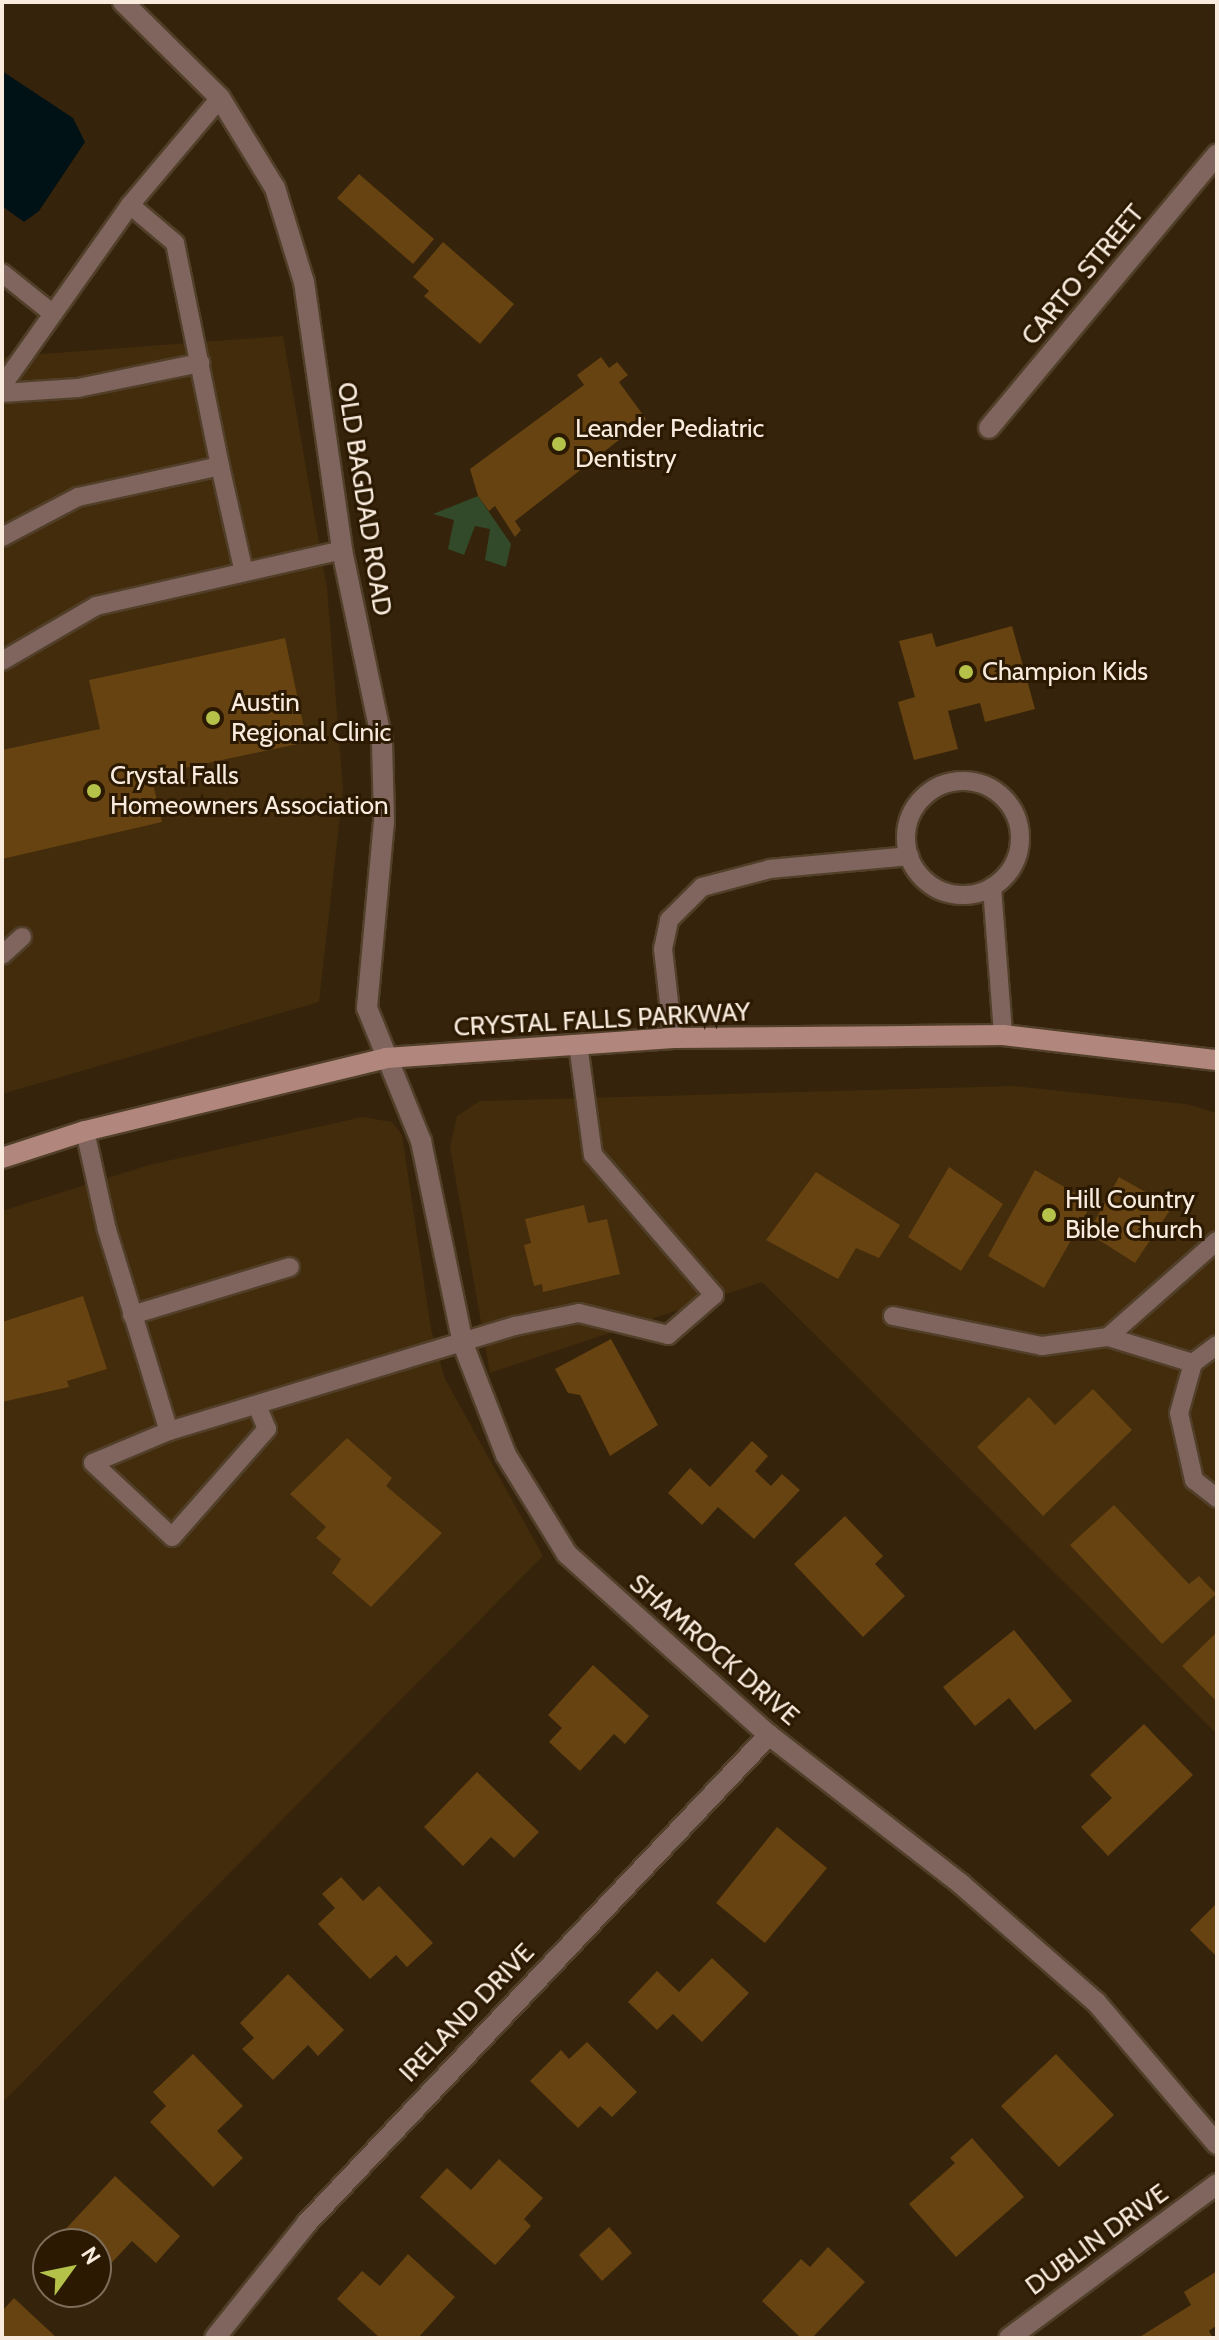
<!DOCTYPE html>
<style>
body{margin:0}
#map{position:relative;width:1219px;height:2340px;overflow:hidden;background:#36230b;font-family:Cabin,sans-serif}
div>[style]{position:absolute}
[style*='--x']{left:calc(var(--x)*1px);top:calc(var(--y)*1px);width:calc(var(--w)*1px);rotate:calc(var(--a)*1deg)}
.built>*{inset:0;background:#432c0c}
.green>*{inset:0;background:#324a29}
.water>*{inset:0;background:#001216}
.building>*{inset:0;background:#664310}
.roads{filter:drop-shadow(2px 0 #513f29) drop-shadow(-2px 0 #513f29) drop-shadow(0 2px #513f29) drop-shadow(0 -2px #513f29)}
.service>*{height:18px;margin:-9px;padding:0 9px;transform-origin:9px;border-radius:9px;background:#7f655e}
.service>.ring{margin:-9px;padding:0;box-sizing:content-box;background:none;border:18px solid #7f655e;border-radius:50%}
.minor>*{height:20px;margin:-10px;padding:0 10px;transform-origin:10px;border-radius:10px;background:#7f655e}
.secondary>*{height:20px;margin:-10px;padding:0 10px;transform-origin:10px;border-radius:10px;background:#b1877d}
.dots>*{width:22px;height:22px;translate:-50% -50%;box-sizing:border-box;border:4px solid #2b1902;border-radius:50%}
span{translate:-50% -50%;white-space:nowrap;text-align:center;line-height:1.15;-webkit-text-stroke:6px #2b1902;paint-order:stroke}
.street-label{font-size:26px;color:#f9ecde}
.poi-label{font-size:26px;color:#f9ecde}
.left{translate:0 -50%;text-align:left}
.frame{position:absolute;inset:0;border:4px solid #f9ecde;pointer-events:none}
.north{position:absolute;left:32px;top:2228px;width:80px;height:80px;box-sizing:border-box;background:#2b1902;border:2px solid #7d6d5a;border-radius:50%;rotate:57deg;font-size:22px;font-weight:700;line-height:32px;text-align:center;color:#f9ecde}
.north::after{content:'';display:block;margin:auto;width:28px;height:36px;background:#b4c24a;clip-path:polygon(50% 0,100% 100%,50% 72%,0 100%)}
</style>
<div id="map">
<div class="built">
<i style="clip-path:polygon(283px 336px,327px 588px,343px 789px,319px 1002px,2px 1094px,2px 357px)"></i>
<i style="clip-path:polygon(1014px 1086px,1186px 1104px,1217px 1113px,1217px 1734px,762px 1282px,490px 1373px,450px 1147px,457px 1116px,480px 1101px)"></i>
<i style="clip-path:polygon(362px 1117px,392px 1122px,402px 1135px,431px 1329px,445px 1379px,543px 1556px,2px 2103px,2px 1211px,149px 1165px)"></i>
</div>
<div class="green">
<i style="clip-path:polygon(478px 496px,511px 544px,506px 567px,485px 560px,490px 529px,475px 526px,464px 555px,448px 549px,454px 520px,433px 514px)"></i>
</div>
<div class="water">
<i style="clip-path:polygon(2px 71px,73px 118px,85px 142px,39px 211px,24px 222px,2px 206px)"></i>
</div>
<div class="building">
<i style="clip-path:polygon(359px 174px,434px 239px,413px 264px,337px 198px)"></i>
<i style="clip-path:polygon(443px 242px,514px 304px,480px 344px,424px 296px,429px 291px,413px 277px)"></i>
<i style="clip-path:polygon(601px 357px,609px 368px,617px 362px,628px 375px,619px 382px,646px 419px,515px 521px,521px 530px,515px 537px,495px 506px,489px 511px,478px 496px,470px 469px,584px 385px,577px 375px)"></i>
<i style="clip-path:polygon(1012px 626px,1035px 709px,985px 722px,980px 703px,948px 711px,958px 749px,914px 760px,898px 702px,915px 697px,899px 641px,932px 633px,936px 647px)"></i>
<i style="clip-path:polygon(285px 638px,307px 742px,151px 775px,162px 822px,2px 859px,2px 750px,100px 729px,89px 680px)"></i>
<i style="clip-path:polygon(949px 1167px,1003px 1204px,961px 1271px,908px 1237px)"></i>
<i style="clip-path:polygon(1035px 1170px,1092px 1203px,1044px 1288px,988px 1256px)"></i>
<i style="clip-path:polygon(816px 1172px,900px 1225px,879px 1258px,856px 1248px,838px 1279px,766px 1240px)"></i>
<i style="clip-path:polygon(1119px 1177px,1172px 1207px,1135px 1263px,1088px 1233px)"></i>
<i style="clip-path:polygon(584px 1205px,588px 1223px,607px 1219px,620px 1274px,543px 1292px,542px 1284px,534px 1286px,524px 1245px,531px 1243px,525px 1219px)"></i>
<i style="clip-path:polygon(83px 1296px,107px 1369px,67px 1381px,69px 1387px,2px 1402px,2px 1322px)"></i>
<i style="clip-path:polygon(611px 1339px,658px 1425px,610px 1456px,580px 1395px,568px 1393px,555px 1369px)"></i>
<i style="clip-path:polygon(1093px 1389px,1132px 1430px,1043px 1516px,977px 1447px,1029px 1397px,1055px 1425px)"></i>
<i style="clip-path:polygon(347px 1438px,392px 1478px,386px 1486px,442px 1533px,371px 1607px,332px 1573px,341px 1559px,316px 1538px,326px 1527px,290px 1494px)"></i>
<i style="clip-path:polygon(752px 1441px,768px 1456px,755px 1471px,771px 1486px,782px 1474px,800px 1490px,754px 1539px,718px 1507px,702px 1525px,668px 1493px,690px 1468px,710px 1487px)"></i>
<i style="clip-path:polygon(1114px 1505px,1189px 1584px,1199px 1576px,1216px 1594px,1162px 1644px,1070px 1545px)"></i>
<i style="clip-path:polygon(845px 1516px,883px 1556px,875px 1564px,905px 1596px,863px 1637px,794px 1564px)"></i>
<i style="clip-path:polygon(1014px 1630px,1072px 1701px,1035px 1730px,1009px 1698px,975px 1726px,943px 1687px)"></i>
<i style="clip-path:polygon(1217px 1632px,1217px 1702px,1182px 1666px)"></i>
<i style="clip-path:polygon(593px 1665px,649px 1716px,625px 1744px,614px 1734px,580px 1771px,549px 1742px,562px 1728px,548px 1715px)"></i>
<i style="clip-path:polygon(1144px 1724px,1193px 1775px,1108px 1856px,1081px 1827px,1112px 1798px,1090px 1775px)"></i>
<i style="clip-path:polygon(477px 1772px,539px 1832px,514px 1858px,491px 1837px,463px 1866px,424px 1827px)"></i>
<i style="clip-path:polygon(777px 1827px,827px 1868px,765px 1943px,716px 1903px)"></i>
<i style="clip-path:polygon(341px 1877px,363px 1901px,379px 1886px,433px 1943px,407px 1967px,396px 1955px,370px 1979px,318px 1924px,335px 1908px,322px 1894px)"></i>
<i style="clip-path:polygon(1217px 1903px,1217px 1957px,1190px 1930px)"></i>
<i style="clip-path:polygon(712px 1958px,749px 1993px,702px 2042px,673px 2014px,657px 2030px,628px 2002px,657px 1971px,679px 1992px)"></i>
<i style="clip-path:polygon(288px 1974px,344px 2030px,318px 2056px,308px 2045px,273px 2080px,242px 2049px,254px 2038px,240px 2023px)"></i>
<i style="clip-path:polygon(587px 2042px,637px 2092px,612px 2117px,600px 2106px,578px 2128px,530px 2081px,561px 2050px,569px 2059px)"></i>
<i style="clip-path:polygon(193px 2054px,243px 2106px,217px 2131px,243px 2158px,213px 2187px,150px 2122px,166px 2106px,153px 2092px)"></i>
<i style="clip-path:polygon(1056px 2054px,1114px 2115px,1059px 2167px,1001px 2106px)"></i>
<i style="clip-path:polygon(972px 2138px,1024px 2197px,956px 2257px,909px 2204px,955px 2163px,950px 2158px)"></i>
<i style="clip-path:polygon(499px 2159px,543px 2198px,524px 2219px,531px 2226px,495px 2265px,420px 2197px,447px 2168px,471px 2190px)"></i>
<i style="clip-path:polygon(115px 2176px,180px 2236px,156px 2263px,132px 2241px,104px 2271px,96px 2264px,96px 2244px,74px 2244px,62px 2233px)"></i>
<i style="clip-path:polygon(609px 2227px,632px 2253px,602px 2281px,579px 2255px)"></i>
<i style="clip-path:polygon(828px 2247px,865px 2282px,812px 2338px,801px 2338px,762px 2301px,801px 2259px,810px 2267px)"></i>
<i style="clip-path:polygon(408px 2254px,455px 2297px,418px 2338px,380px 2338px,337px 2299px,362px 2271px,380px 2286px)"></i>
<i style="clip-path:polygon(1217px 2271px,1217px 2325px,1209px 2331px,1213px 2338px,1138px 2338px,1191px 2305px,1184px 2292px)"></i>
<i style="clip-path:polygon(14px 2298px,57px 2338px,2px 2338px,2px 2311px)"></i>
</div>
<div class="roads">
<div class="service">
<i style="--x:2;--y:273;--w:64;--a:38.7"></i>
<i style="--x:2;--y:386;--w:222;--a:-54.7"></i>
<i style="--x:2;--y:393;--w:76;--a:-3.8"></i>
<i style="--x:78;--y:388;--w:125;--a:-11.6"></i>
<i style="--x:220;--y:466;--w:105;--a:77.3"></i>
<i style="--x:2;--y:537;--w:86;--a:-27.8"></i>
<i style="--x:78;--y:497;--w:145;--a:-12.3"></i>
<i style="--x:220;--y:466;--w:227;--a:-101.4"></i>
<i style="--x:175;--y:243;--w:59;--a:-139.8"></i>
<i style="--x:130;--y:205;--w:140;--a:-49.9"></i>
<i style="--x:2;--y:661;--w:109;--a:-30.3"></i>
<i style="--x:96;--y:606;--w:252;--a:-12.8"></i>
<i class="ring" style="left:906px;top:781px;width:96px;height:96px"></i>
<i style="--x:992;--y:887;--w:148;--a:85.7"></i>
<i style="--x:2;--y:955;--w:27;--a:-42"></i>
<i style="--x:673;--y:1038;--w:90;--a:-96.4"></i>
<i style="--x:663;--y:949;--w:30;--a:-78"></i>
<i style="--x:669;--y:920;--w:47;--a:-45"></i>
<i style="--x:702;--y:887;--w:70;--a:-14.8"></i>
<i style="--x:770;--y:869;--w:140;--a:-5.3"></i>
<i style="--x:85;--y:1131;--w:101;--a:77.5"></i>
<i style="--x:107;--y:1230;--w:210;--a:72.9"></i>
<i style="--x:169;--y:1431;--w:362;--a:-16.9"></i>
<i style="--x:515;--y:1326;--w:65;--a:-11.5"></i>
<i style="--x:579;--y:1313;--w:92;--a:13.9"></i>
<i style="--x:668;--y:1335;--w:61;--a:-41"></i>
<i style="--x:714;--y:1295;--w:185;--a:-130.8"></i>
<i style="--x:593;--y:1155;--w:112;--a:-97.7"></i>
<i style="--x:132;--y:1315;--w:165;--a:-16.9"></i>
<i style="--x:893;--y:1316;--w:152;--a:11.4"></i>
<i style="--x:1042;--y:1346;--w:67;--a:-7.8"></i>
<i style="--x:1108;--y:1337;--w:89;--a:17"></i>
<i style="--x:1108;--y:1337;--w:145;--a:-41.4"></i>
<i style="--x:1217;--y:1345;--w:30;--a:143"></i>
<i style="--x:1193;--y:1363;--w:52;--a:105.6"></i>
<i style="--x:1179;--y:1413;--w:69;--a:77.4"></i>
<i style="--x:1194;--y:1480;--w:29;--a:38"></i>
<i style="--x:169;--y:1431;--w:82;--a:157.2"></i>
<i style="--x:93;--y:1463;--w:108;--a:43.1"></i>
<i style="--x:172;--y:1537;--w:144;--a:-48.7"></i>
<i style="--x:267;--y:1429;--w:26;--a:-113"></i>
</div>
<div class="minor">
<i style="--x:123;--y:2;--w:136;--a:44.7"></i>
<i style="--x:220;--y:98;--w:105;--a:58.6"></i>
<i style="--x:275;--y:188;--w:98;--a:72.9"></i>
<i style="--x:304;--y:282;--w:271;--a:81.9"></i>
<i style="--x:342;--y:550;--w:196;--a:78.2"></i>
<i style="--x:382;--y:742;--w:79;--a:88.5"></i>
<i style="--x:384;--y:821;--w:188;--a:95.2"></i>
<i style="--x:367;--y:1008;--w:144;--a:67.9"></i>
<i style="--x:421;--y:1141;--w:207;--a:78.3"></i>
<i style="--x:463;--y:1344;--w:119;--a:68.8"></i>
<i style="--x:506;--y:1455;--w:116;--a:58.4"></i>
<i style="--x:567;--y:1554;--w:271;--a:41.9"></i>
<i style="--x:769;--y:1735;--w:243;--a:37.8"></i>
<i style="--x:961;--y:1884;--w:179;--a:41.2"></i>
<i style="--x:1096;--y:2002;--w:187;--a:49.6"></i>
<i style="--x:989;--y:428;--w:356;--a:-50.2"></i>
<i style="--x:215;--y:2338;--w:147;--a:-51.3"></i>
<i style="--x:307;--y:2223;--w:672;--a:-46.57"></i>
<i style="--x:1009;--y:2338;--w:259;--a:-36.5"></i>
</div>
<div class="secondary">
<i style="--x:2;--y:1158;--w:87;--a:-18"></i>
<i style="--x:85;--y:1131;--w:310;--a:-13.6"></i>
<i style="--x:386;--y:1058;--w:288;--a:-4"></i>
<i style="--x:673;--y:1038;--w:330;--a:-0.5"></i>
<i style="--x:1003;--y:1035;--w:215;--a:6.7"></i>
</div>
</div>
<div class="dots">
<i style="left:559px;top:444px;background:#b4c24a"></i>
<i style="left:966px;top:672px;background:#b4c24a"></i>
<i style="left:213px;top:718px;background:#b4c24a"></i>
<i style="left:94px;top:791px;background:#b4c24a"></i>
<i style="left:1049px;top:1215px;background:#b4c24a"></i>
</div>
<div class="street-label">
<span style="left:1083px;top:275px;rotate:-50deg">CARTO STREET</span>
<span style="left:364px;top:499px;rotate:81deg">OLD BAGDAD ROAD</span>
<span style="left:602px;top:1020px;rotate:-3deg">CRYSTAL FALLS PARKWAY</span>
<span style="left:714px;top:1650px;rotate:41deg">SHAMROCK DRIVE</span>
<span style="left:467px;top:2013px;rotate:-46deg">IRELAND DRIVE</span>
<span style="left:1097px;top:2240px;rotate:-36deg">DUBLIN DRIVE</span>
</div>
<div class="poi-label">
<span class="left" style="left:575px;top:444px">Leander Pediatric<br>Dentistry</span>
<span class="left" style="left:982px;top:672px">Champion Kids</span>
<span class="left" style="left:231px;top:718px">Austin<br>Regional Clinic</span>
<span class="left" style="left:110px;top:791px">Crystal Falls<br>Homeowners Association</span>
<span class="left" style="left:1065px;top:1215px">Hill Country<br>Bible Church</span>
</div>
<div class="frame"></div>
<div class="north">N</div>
</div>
